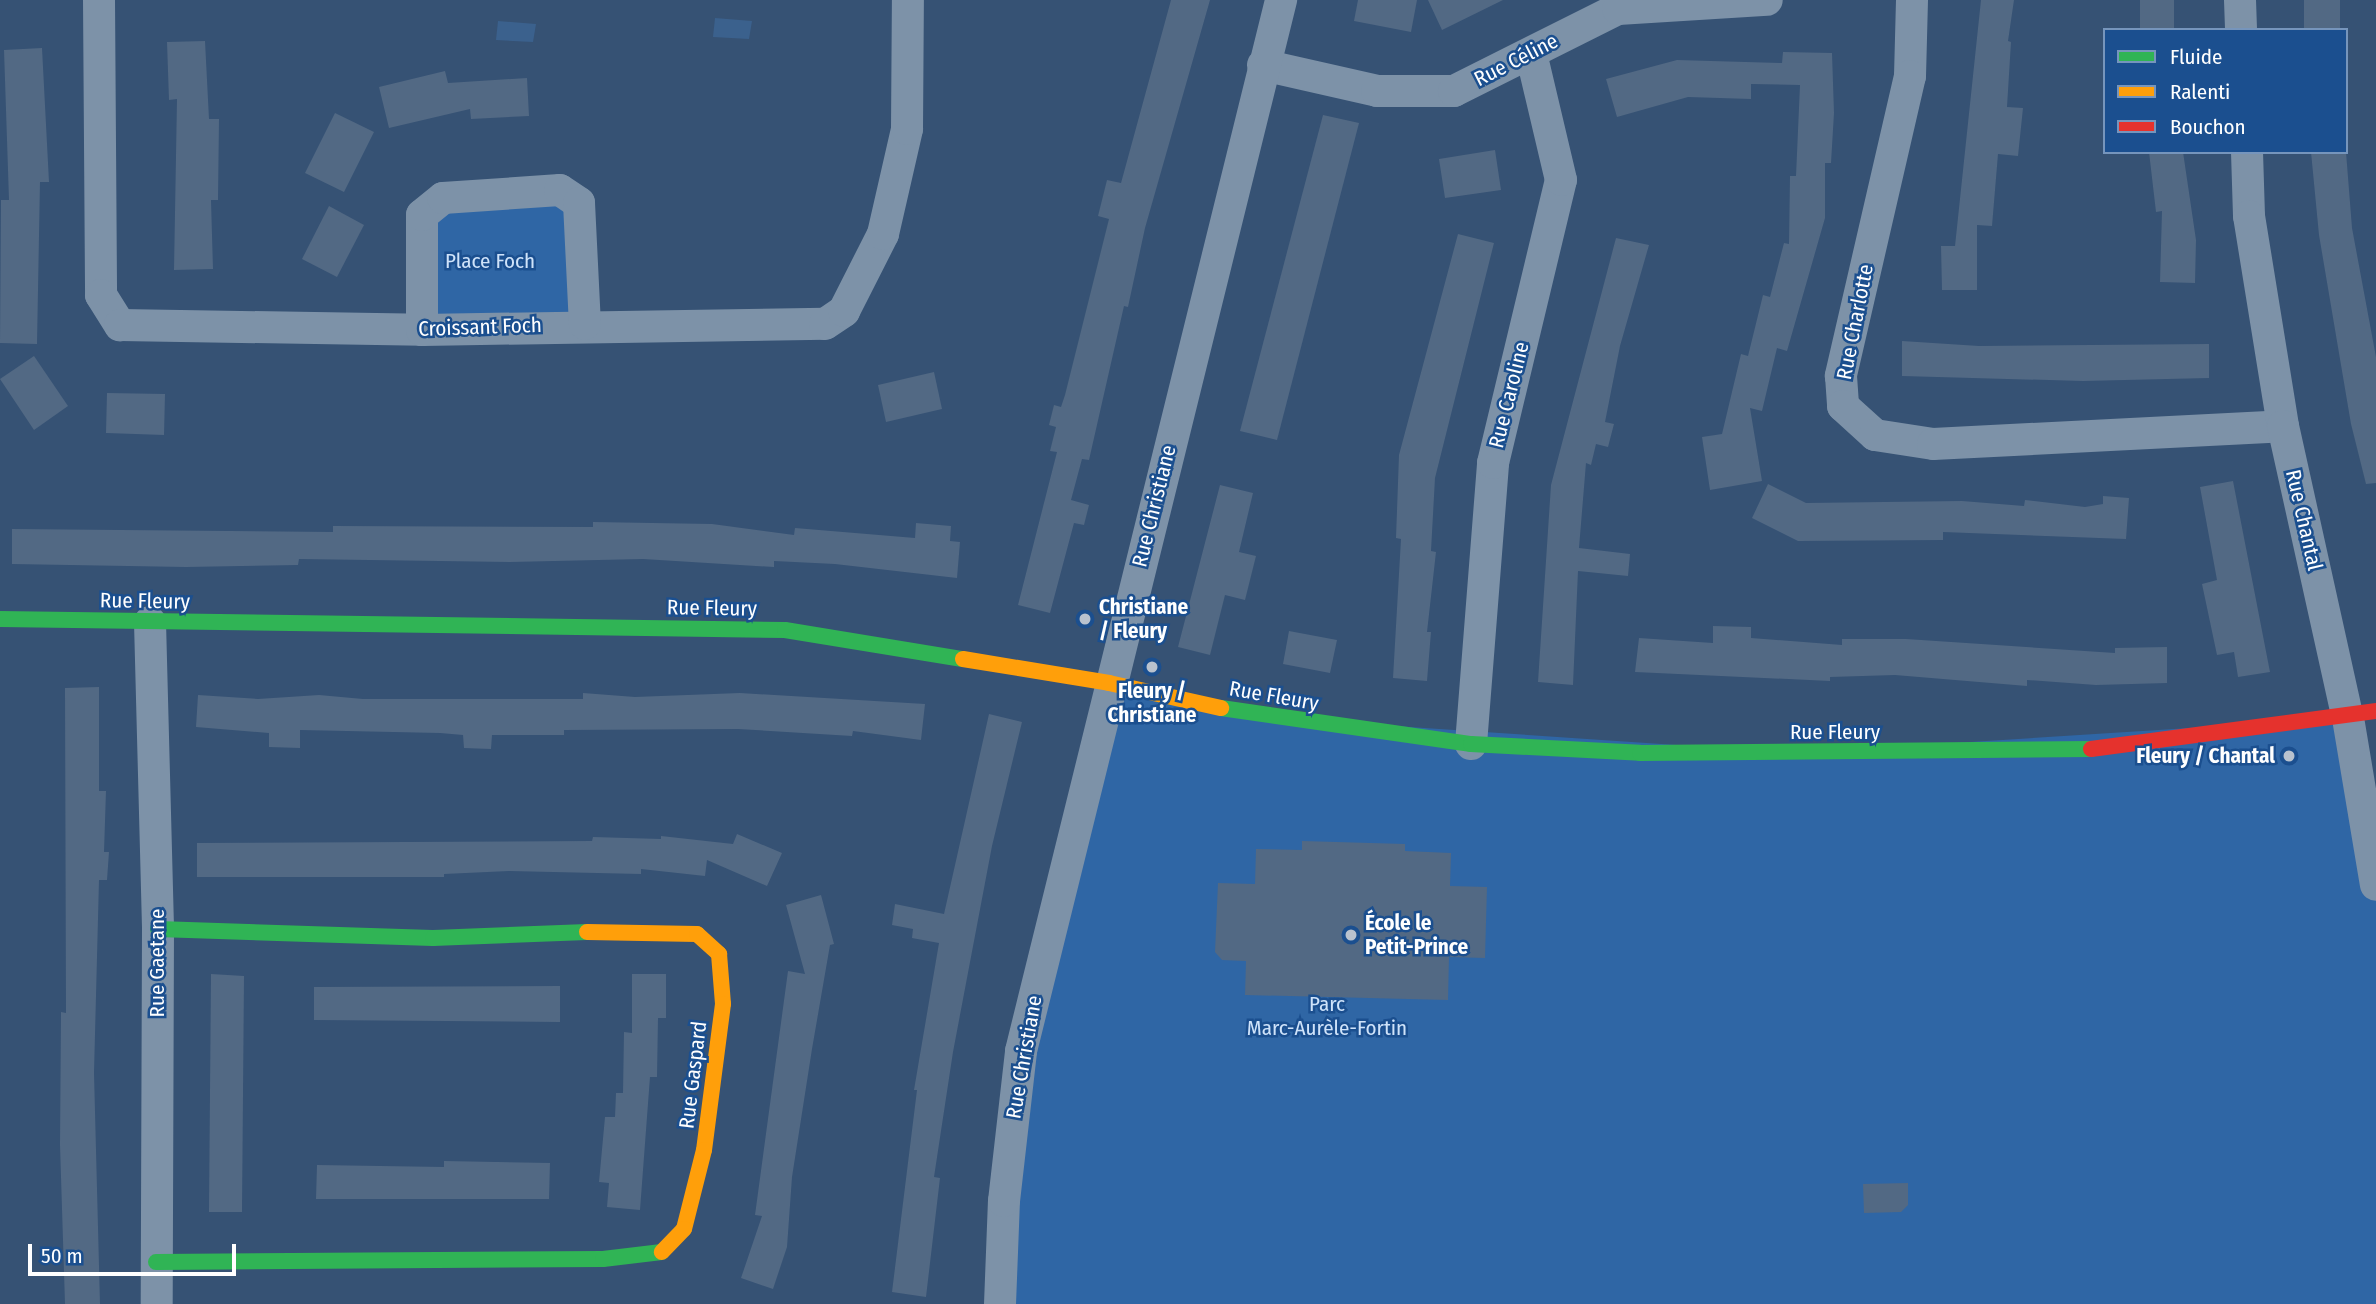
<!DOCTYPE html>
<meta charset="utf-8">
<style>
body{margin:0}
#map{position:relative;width:2376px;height:1304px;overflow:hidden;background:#365274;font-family:"Fira Sans Condensed",sans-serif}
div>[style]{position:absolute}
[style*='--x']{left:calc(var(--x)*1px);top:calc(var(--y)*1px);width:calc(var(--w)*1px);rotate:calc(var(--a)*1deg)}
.green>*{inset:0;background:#2f66a5}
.water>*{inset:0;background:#3b618d}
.building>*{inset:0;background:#526984}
.street>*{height:32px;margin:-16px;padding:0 16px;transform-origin:16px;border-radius:16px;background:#7d92a8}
.fast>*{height:16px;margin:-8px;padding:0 8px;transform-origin:8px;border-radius:8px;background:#30b455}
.slow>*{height:16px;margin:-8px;padding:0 8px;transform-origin:8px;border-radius:8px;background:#ff9f0a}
.jam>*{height:16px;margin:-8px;padding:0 8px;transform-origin:8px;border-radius:8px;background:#e5322d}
.dots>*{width:19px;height:19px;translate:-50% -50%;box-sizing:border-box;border:4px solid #1b4f8f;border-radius:50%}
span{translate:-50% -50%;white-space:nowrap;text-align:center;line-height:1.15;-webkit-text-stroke:5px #1b4f8f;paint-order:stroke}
.street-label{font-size:21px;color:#fff}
.park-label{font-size:21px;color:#cfe3fa}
.poi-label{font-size:21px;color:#fff;font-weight:700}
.left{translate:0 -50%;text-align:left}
.right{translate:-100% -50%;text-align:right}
.legend{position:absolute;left:2103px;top:28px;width:245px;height:126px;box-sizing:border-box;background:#1b4f8f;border:2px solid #7695bc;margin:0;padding:9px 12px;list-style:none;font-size:21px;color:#fff}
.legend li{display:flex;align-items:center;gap:14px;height:35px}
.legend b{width:35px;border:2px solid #7695bc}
.scale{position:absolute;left:28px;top:1244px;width:208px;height:32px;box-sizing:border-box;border:4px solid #fff;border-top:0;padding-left:9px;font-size:21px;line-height:24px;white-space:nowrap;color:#fff;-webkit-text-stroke:5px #1b4f8f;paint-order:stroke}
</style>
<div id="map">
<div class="green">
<i style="clip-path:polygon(560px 190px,585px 324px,422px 330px,422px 215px)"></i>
<i style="clip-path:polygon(1109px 683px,1260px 717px,1796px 753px,2348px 718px,2376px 885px,2376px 1304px,1000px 1304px,1004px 1201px)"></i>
</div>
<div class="water">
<i style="clip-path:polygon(715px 18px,752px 21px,749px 39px,713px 37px)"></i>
<i style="clip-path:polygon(498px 21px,536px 24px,533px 42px,496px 40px)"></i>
</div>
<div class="building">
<i style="clip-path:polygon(1171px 0,1210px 0,1145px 228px,1128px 307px,1124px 306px,1089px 460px,1082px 459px,1071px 500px,1089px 505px,1084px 525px,1074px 523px,1050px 613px,1018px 605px,1057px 452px,1050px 451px,1056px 427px,1049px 425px,1054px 405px,1061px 407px,1065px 395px,1109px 219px,1098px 216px,1107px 180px,1121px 183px)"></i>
<i style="clip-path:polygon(1358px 0,1417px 0,1411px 32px,1354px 21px)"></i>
<i style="clip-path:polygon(1428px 0,1503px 0,1442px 30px)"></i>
<i style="clip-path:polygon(1981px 0,2014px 0,2008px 41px,2011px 42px,2007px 107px,2023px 108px,2018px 156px,1998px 154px,1992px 226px,1977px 225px,1977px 290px,1942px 290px,1941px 246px,1955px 246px)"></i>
<i style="clip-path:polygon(2140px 0,2174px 0,2174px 30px,2140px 30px)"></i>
<i style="clip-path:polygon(2304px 0,2340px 0,2340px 30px,2304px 30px)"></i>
<i style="clip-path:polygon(205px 41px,209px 119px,219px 119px,218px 200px,211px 200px,213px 269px,174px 270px,177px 99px,169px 100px,167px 42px)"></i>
<i style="clip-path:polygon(42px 48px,49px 182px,40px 182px,37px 344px,0 343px,1px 200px,9px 200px,4px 50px)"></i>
<i style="clip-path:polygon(1783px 52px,1832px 53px,1834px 113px,1831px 163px,1825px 163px,1825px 218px,1787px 351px,1777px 348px,1762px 411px,1750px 408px,1762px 481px,1710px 490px,1702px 437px,1722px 434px,1741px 354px,1748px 356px,1763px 295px,1770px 297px,1784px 243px,1789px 244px,1790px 176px,1796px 176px,1800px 85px,1751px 84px,1751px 99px,1688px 97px,1617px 117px,1606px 79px,1677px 60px,1782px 63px)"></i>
<i style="clip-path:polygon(445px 71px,448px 83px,527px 78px,529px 116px,471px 119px,470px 109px,389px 128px,379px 87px)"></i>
<i style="clip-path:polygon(335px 113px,374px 132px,344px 192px,305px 173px)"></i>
<i style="clip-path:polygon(1323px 115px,1359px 123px,1277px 440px,1240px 431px)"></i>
<i style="clip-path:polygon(1495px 150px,1501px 190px,1445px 198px,1439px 159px)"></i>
<i style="clip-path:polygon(2149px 152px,2183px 152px,2196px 240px,2195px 283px,2160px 282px,2162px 211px,2156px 212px)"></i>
<i style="clip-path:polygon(2311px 152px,2346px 152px,2352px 228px,2376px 357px,2376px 483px,2366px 484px,2351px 424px,2319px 235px)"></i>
<i style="clip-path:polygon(329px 206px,364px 225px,337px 277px,302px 259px)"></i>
<i style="clip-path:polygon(1458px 234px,1494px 243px,1435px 478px,1431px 551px,1436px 552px,1427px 632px,1431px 632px,1427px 681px,1393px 678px,1401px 539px,1396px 538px,1399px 455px)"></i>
<i style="clip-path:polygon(1616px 238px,1649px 245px,1620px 346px,1605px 422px,1614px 424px,1608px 447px,1596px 444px,1591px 465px,1586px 463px,1579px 548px,1630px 554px,1628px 576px,1578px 571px,1573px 685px,1538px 682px,1551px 485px)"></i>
<i style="clip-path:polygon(1902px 341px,1979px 346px,2209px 344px,2209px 378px,2083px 381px,1902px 376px)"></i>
<i style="clip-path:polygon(34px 356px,68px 406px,34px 430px,0 379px)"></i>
<i style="clip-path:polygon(934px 372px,942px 409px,886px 422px,878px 385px)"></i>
<i style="clip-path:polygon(107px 393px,165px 394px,164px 435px,106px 433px)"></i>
<i style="clip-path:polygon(2233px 481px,2270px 672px,2238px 677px,2234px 652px,2217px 655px,2202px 584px,2217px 580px,2200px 487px)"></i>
<i style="clip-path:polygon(1768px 484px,1806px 503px,1962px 501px,2024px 506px,2025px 500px,2085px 507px,2103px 504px,2103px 496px,2129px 498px,2126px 539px,1943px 532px,1943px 540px,1798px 541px,1752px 518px)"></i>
<i style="clip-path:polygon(1220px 485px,1253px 493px,1239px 552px,1256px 556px,1245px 600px,1225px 595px,1210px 655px,1178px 647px)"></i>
<i style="clip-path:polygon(593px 522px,712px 524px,794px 535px,795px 528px,915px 538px,916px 523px,951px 526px,950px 541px,960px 542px,957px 578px,835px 564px,774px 561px,774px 567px,643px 559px,510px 562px,299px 559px,298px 565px,186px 567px,12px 564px,12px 529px,333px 532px,333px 526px,593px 527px)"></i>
<i style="clip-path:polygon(1713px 626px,1751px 627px,1751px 638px,1842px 645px,1842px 639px,1906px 639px,2115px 653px,2115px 648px,2167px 647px,2167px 683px,2096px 685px,2027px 680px,2027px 686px,1895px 675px,1830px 677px,1830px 681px,1635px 672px,1639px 638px,1713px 643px)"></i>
<i style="clip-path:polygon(1289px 631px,1337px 640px,1330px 673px,1283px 664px)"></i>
<i style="clip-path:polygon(99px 687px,99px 791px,106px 791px,104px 852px,109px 852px,107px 880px,99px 880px,94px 1073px,100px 1304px,65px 1304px,60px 1145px,61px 1012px,66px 1013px,65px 688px)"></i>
<i style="clip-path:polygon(583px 693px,635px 697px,740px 693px,925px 704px,921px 740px,853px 731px,852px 736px,738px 729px,564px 730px,564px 735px,492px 735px,491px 749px,464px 748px,463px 735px,440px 733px,300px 730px,300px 748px,269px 747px,269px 733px,196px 727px,198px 695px,258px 699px,319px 695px,363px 699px,583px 699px)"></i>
<i style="clip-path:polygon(989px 714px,1022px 722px,992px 846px,953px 1052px,934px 1177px,940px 1178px,926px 1297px,892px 1292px,917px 1090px,914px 1090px,939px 943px,912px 938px,913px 929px,892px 925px,895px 904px,944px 914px)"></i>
<i style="clip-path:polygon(737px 834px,782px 853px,767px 886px,707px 860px,705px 876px,641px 869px,641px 874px,509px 871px,444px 874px,444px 877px,197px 877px,197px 843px,592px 841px,593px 837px,661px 839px,661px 836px,733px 844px)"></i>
<i style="clip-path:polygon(1302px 841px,1405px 844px,1405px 851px,1451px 853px,1450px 886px,1487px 887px,1485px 958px,1449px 957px,1448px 1000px,1245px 995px,1246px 961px,1222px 960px,1215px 952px,1218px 883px,1255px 884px,1256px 849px,1302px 850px)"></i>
<i style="clip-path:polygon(821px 895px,834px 944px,830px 945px,812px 1049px,792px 1177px,787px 1247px,773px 1289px,741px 1278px,762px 1216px,755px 1215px,788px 971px,805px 974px,786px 905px)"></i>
<i style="clip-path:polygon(211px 974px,244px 976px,242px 1212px,209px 1212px)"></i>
<i style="clip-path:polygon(632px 974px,666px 974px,666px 1018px,658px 1018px,657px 1077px,650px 1077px,640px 1210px,607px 1207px,609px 1183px,599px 1182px,605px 1117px,615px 1117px,616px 1093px,623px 1093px,624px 1032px,632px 1033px)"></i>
<i style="clip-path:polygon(560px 986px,560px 1022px,314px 1020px,314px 987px)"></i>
<i style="clip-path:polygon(444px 1161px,550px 1163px,549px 1199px,316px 1199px,317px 1165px,444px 1167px)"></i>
<i style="clip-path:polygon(1908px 1183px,1908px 1205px,1901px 1212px,1864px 1213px,1863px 1184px)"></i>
</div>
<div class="street">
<i style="--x:99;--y:0;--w:295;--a:89.6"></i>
<i style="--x:101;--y:295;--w:36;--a:58"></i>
<i style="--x:120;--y:325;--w:302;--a:0.9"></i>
<i style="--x:422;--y:330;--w:403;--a:-0.9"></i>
<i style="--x:825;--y:324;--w:23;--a:-34"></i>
<i style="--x:844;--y:311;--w:86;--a:-63.1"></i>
<i style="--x:883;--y:234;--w:108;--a:-77.1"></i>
<i style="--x:907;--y:129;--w:129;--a:-89.6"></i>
<i style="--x:1912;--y:0;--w:76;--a:91.5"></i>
<i style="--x:1910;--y:76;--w:308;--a:103"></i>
<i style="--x:1841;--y:376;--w:30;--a:86"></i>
<i style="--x:1843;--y:406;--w:43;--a:42.2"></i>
<i style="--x:1875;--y:435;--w:59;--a:8.8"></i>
<i style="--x:1933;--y:444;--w:350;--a:-2.9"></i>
<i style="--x:2240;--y:0;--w:30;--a:88"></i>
<i style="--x:1263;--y:65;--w:117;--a:12.8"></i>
<i style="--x:1377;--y:91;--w:77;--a:0"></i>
<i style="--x:1454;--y:91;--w:183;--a:-26.6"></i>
<i style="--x:1618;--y:9;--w:149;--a:-3.5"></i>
<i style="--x:2247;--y:152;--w:64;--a:88.2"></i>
<i style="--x:2249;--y:216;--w:213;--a:80.8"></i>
<i style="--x:2283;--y:426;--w:299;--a:77.5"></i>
<i style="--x:2348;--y:718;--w:169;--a:80.5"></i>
<i style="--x:422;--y:330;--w:115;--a:-90"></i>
<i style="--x:422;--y:215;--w:27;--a:-39"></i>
<i style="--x:443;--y:198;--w:117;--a:-3.9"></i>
<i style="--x:560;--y:190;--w:23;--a:34"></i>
<i style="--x:579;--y:203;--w:121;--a:87.2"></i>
<i style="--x:150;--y:622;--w:307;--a:88.5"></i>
<i style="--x:158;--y:929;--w:375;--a:90.2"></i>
<i style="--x:1471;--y:744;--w:282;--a:-85.5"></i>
<i style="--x:1493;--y:463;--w:291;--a:-76.5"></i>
<i style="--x:1561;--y:180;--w:130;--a:-103.3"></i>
<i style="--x:1000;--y:1304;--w:103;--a:-87.8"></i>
<i style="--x:1004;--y:1201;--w:151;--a:-83.5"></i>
<i style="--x:1021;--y:1051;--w:1083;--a:-76.1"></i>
</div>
<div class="fast">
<i style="--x:0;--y:619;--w:785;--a:0.8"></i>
<i style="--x:785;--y:630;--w:180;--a:9.3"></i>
<i style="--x:1221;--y:708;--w:253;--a:8.2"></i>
<i style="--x:1471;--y:744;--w:169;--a:3"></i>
<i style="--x:1640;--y:753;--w:451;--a:-0.5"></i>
<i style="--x:158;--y:929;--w:275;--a:1.9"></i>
<i style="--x:433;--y:938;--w:154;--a:-2.2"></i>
<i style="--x:156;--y:1262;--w:447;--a:-0.4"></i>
<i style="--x:603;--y:1259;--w:59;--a:-6.8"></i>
</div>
<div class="slow">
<i style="--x:963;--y:659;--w:148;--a:9.3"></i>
<i style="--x:1109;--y:683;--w:115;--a:12.6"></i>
<i style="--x:587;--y:932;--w:110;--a:1"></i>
<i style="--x:697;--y:934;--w:30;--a:42"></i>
<i style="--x:719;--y:954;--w:50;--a:85.4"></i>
<i style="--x:723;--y:1004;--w:147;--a:97.4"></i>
<i style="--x:704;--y:1150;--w:81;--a:104.2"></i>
<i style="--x:684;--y:1229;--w:32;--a:134"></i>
</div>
<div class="jam">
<i style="--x:2091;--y:749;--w:288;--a:-7.6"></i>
</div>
<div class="dots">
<i style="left:1085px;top:619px;background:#b9c2ce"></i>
<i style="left:1152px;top:667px;background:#b9c2ce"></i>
<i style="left:2289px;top:756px;background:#b9c2ce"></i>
<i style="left:1351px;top:935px;background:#b9c2ce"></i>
</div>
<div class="street-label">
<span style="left:1516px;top:60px;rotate:-27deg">Rue Céline</span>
<span style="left:1855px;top:322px;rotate:-79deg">Rue Charlotte</span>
<span style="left:480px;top:327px;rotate:-2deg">Croissant Foch</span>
<span style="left:1509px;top:395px;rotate:-76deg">Rue Caroline</span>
<span style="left:1154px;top:506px;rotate:-76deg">Rue Christiane</span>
<span style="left:2304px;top:520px;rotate:77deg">Rue Chantal</span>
<span style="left:145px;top:601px;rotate:1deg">Rue Fleury</span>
<span style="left:712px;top:608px;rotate:1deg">Rue Fleury</span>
<span style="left:1274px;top:696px;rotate:10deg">Rue Fleury</span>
<span style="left:1835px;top:732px">Rue Fleury</span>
<span style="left:157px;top:963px;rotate:-90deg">Rue Gaetane</span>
<span style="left:1024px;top:1057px;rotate:-80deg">Rue Christiane</span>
<span style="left:693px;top:1075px;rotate:-83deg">Rue Gaspard</span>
</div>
<div class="park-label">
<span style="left:490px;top:261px">Place Foch</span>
<span style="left:1327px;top:1016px">Parc<br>Marc-Aurèle-Fortin</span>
</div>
<div class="poi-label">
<span class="left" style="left:1099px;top:619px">Christiane<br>/ Fleury</span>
<span style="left:1152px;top:703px">Fleury /<br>Christiane</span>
<span class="right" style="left:2275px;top:756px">Fleury / Chantal</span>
<span class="left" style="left:1365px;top:935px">École le<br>Petit-Prince</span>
</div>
<ul class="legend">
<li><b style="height:9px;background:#30b455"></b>Fluide</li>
<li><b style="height:9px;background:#ff9f0a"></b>Ralenti</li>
<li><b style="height:9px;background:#e5322d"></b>Bouchon</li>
</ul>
<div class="scale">50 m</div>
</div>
